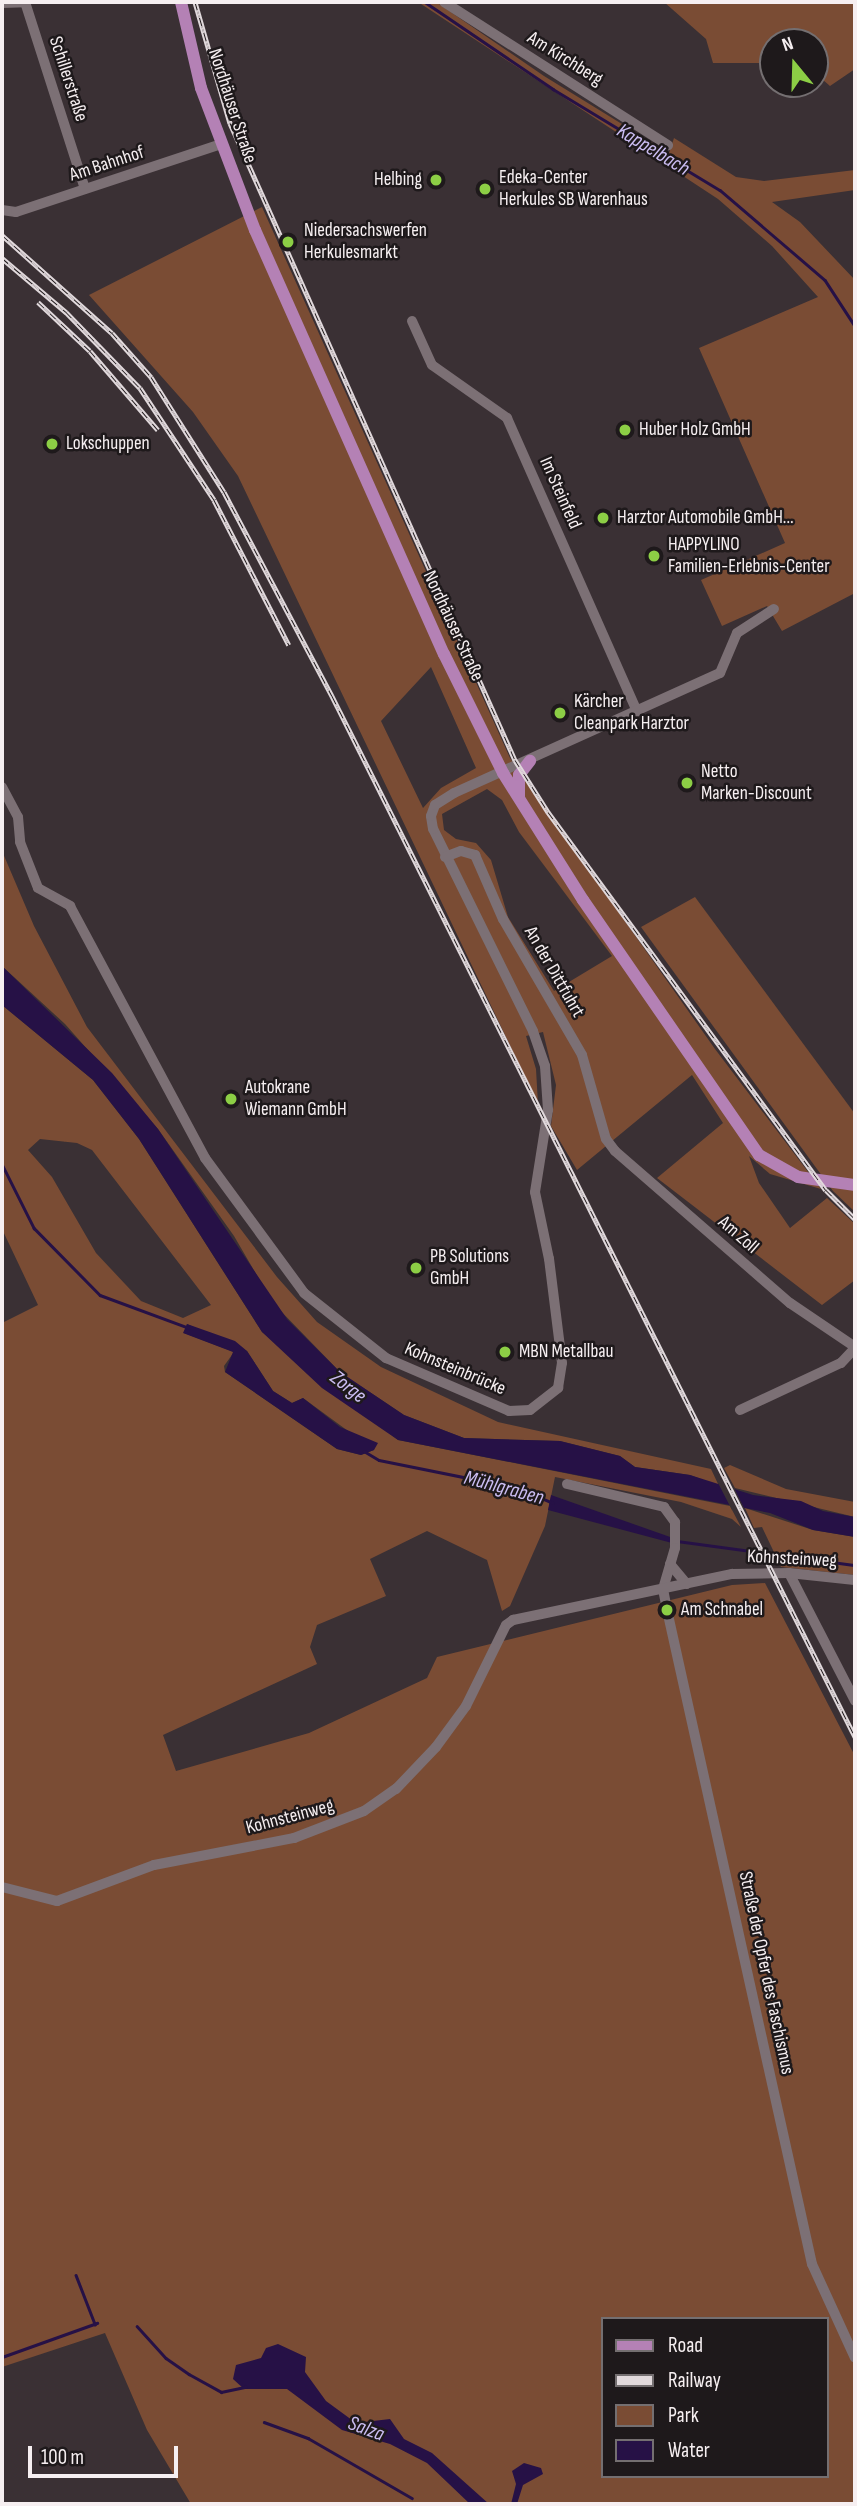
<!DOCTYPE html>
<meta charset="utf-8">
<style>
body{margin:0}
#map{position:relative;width:857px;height:2506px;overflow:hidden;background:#3a3034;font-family:"Sofia Sans Condensed",sans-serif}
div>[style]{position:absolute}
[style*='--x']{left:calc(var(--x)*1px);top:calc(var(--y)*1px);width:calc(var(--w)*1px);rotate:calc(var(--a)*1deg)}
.green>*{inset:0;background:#7a4c34}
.water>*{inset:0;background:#261146}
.pier>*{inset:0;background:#3a3034}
.stream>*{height:2.5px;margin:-1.25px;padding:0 1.25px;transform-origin:1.25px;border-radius:1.25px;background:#261146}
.minor>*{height:10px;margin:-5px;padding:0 5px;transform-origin:5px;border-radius:5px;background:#7c7075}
.major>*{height:12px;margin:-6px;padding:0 6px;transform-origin:6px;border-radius:6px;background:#b481b5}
.rail>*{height:5px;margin-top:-2.5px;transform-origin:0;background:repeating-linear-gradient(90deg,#1e191b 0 8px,#e1d9dc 0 16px);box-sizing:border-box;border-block:2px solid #e1d9dc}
.dots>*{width:19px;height:19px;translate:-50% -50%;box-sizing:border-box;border:4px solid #1e191b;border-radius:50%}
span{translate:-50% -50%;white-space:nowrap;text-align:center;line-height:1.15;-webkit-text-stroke:5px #1e191b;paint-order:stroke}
.street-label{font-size:19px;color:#f6eff1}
.poi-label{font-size:19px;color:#f6eff1}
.left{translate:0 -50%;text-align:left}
.right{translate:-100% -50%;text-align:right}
.water-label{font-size:21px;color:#cbbdf2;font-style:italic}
.frame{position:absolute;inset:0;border:4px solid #f6eff1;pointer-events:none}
.legend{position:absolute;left:601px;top:2317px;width:228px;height:161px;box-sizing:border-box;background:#1e191b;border:2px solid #746f71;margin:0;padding:9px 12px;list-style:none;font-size:21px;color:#f6eff1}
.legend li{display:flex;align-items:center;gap:14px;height:35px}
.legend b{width:35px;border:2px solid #746f71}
.north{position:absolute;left:759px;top:28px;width:70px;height:70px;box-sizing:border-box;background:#1e191b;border:2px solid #746f71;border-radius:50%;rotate:341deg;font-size:19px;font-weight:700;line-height:28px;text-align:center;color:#f6eff1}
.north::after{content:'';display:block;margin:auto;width:24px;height:32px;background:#8cce45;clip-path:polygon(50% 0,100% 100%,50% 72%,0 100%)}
.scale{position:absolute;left:28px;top:2446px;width:150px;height:32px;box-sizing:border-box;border:4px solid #f6eff1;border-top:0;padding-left:9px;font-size:21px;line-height:24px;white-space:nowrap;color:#f6eff1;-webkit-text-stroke:5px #1e191b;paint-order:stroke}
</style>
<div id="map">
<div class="green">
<i style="clip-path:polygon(418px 2px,436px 2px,544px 76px,669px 153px,674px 138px,736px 177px,764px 181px,855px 170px,855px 190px,772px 202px,800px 222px,855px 280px,855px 593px,782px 631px,767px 606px,722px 626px,701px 580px,785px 543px,699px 348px,818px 297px,772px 246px,718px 199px)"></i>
<i style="clip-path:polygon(664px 2px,855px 2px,855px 69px,830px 86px,815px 73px,815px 42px,773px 42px,773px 63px,713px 63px,706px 39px)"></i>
<i style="clip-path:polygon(evenodd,262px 207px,510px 758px,715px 1049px,821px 1189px,770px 1174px,749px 1156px,759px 1183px,790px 1228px,827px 1198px,855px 1224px,855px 1280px,822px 1305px,657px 1178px,723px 1123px,692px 1075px,577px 1170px,551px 1126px,556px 1085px,543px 1032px,526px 1036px,536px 1069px,538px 1104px,238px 476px,193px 412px,89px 295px,262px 207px,431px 667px,476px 768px,441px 788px,423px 808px,381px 721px,431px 667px,262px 207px,487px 789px,502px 800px,519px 832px,612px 956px,554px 991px,508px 917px,491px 860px,476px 843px,456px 839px,444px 830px,442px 814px,487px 789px)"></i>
<i style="clip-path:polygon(2px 851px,34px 926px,87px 1027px,277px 1277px,317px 1322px,381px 1367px,498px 1422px,711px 1469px,719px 1486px,690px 1475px,635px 1467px,620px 1456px,560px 1441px,464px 1438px,404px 1415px,340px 1372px,273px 1303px,234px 1236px,158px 1129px,65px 1024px,2px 966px)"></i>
<i style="clip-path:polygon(695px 897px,855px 1114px,855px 1212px,833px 1191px,641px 927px)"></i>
<i style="clip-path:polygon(evenodd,2px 1005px,93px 1080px,139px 1139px,262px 1332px,398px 1440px,730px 1506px,741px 1527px,732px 1519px,681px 1502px,555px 1477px,545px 1526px,510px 1606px,502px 1611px,487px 1560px,427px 1531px,370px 1559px,386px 1596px,317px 1625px,310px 1647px,317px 1664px,163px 1735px,176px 1771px,309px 1733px,427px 1678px,437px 1657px,732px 1585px,765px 1583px,855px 1756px,855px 2504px,191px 2504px,147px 2430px,105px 2333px,2px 2367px,2px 1323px,38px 1305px,2px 1229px,2px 1005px,40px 1139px,77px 1143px,92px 1150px,211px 1305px,183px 1318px,141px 1301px,96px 1253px,52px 1177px,28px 1150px,40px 1139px,2px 1005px,187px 1324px,247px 1351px,273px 1391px,292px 1403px,303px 1398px,374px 1450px,361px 1455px,337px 1449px,225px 1372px,224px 1366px,234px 1352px,184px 1333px,187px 1324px,2px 1005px,603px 2319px,827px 2319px,827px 2476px,603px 2476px,603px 2319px)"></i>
<i style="clip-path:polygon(730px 1465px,786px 1489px,855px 1502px,855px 1517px,735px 1488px,724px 1468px)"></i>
<i style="clip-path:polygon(745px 1508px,813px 1530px,855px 1537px,855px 1575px,781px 1567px,762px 1527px,754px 1528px)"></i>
</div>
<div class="water">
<i style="clip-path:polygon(2px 966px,112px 1073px,158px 1129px,287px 1319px,340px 1372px,404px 1415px,464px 1438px,560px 1441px,620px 1456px,635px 1467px,690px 1475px,753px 1495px,801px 1501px,823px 1511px,855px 1517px,855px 1537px,813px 1530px,770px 1513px,398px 1440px,322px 1388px,262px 1332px,139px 1139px,93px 1080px,2px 1005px)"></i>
<i style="clip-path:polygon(187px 1324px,235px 1341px,247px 1351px,273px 1391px,292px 1403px,303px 1398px,340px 1427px,378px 1443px,374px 1450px,361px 1455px,337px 1449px,225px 1372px,233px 1352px,183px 1333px)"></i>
<i style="clip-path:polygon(551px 1495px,673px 1538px,672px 1543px,548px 1510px)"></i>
<i style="clip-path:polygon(278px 2344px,306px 2357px,305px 2372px,326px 2401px,356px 2423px,390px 2419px,404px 2439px,432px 2453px,489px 2504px,470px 2504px,427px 2463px,390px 2444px,342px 2430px,287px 2389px,244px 2389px,233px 2379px,236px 2365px,261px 2358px,266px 2348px)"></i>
<i style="clip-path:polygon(524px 2463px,541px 2468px,543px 2474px,523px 2485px,517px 2504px,511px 2504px,516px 2484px,512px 2471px)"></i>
</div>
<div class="pier">
<i style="clip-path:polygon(718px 1483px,732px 1484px,746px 1512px,732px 1510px)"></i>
</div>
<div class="stream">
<i style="--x:425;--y:2;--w:155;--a:34.2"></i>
<i style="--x:553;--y:89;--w:195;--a:31.2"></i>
<i style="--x:720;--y:190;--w:138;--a:40.6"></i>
<i style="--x:825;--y:280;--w:55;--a:56.9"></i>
<i style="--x:2;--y:1164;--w:72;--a:63.4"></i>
<i style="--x:34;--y:1228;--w:94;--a:45.4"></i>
<i style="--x:100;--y:1295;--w:95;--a:20.3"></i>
<i style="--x:364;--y:1451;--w:17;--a:31"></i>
<i style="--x:379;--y:1460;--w:142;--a:11.4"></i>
<i style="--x:518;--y:1488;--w:38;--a:23"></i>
<i style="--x:677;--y:1541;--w:180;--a:7.7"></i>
<i style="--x:76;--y:2275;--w:53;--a:68.8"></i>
<i style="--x:137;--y:2326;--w:43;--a:47.8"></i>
<i style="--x:166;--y:2358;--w:28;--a:35"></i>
<i style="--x:189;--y:2374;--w:37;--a:29"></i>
<i style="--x:221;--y:2392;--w:25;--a:-12"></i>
<i style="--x:2;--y:2357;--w:101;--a:-19.7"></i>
<i style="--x:264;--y:2422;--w:47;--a:20"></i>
<i style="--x:308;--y:2438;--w:120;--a:30"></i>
</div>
<div class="minor">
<i style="--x:444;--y:2;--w:266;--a:32.6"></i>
<i style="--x:2;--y:3;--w:23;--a:-2"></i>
<i style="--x:25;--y:2;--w:196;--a:72.2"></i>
<i style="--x:2;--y:210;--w:14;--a:8"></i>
<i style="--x:16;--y:212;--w:217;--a:-18.3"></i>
<i style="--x:412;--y:321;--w:48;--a:65.6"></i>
<i style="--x:432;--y:365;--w:92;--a:35.2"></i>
<i style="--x:507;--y:418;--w:321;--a:66.1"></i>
<i style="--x:2;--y:787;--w:34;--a:62"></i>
<i style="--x:18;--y:817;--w:25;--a:85"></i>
<i style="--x:20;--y:842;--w:49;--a:68.6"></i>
<i style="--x:38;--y:888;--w:37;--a:29"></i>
<i style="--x:70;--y:906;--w:286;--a:61.8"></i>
<i style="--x:205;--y:1158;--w:167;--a:53.7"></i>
<i style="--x:304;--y:1293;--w:105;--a:38.4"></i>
<i style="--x:386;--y:1358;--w:134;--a:23.3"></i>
<i style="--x:509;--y:1411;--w:21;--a:-3"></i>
<i style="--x:530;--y:1410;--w:36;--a:-38"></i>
<i style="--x:558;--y:1388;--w:25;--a:-81"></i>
<i style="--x:562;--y:1363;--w:105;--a:-97.1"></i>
<i style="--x:549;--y:1259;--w:68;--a:-101.8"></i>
<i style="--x:535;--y:1192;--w:83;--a:-81"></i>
<i style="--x:548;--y:1110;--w:44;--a:-93.9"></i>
<i style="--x:545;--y:1066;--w:37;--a:-109"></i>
<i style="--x:533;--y:1031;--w:225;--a:-116.3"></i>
<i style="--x:433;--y:829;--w:13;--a:-99"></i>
<i style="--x:431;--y:816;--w:12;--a:-70"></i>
<i style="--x:435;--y:805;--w:22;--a:-32"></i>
<i style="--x:454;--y:793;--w:292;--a:-24.3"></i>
<i style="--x:720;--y:673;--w:43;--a:-67"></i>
<i style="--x:737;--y:633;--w:44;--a:-33"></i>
<i style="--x:445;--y:857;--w:17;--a:-21"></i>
<i style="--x:461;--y:851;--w:15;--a:16"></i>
<i style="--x:475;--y:855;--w:70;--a:66.4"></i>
<i style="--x:503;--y:919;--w:157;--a:59.8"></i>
<i style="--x:582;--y:1055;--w:87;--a:74.1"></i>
<i style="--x:606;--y:1139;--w:15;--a:53"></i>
<i style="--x:615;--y:1151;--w:232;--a:41"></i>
<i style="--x:790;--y:1303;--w:78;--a:34.1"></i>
<i style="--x:740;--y:1410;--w:111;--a:-25"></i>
<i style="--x:841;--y:1363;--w:21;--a:-47"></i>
<i style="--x:567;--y:1484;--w:100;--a:13.3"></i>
<i style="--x:664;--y:1507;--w:19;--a:54"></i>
<i style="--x:675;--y:1522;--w:26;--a:90"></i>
<i style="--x:675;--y:1548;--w:43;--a:106.3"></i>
<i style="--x:663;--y:1589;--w:21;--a:79"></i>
<i style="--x:667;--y:1610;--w:670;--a:77.5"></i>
<i style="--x:812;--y:2264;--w:103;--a:65.4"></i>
<i style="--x:670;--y:1564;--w:26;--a:50"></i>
<i style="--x:789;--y:1573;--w:144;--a:62.7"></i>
<i style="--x:2;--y:1887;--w:57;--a:14.3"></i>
<i style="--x:57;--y:1901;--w:103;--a:-20.4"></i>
<i style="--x:154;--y:1865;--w:143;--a:-10.9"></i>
<i style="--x:294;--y:1838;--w:75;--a:-21.1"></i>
<i style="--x:364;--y:1811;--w:39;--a:-35"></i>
<i style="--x:396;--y:1789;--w:58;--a:-46.4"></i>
<i style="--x:436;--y:1747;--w:51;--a:-53.8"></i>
<i style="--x:466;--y:1706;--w:90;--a:-63.7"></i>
<i style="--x:506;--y:1625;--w:9;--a:-36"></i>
<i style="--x:513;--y:1620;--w:224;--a:-11.9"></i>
<i style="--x:732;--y:1574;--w:57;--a:-1"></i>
<i style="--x:789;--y:1573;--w:66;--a:6.1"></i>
</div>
<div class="major">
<i style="--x:181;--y:2;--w:88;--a:76.9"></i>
<i style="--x:201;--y:88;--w:152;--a:69.2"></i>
<i style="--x:255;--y:230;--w:464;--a:66"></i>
<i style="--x:444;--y:654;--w:133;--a:63.6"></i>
<i style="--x:503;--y:773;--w:150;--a:57.8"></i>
<i style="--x:583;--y:900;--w:310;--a:55.4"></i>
<i style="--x:759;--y:1155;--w:45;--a:29.4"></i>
<i style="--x:798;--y:1177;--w:58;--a:8"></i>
<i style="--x:519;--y:797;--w:22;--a:-90"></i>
<i style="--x:519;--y:775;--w:18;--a:-52"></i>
</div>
<div class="rail">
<i style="--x:195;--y:2;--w:126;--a:73.9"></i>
<i style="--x:230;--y:123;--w:698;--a:65.9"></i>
<i style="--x:515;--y:760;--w:62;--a:57.6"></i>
<i style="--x:548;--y:812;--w:469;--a:53.7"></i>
<i style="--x:826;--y:1190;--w:41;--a:45"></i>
<i style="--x:2;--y:235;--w:147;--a:41.7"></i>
<i style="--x:112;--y:333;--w:59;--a:48.4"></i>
<i style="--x:151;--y:377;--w:136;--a:57.6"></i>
<i style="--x:224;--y:492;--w:231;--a:62.1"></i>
<i style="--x:332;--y:696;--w:1165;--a:63.32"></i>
<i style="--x:2;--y:258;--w:84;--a:40.2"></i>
<i style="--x:66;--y:312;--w:106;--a:45.8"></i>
<i style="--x:140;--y:388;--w:134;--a:56.5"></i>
<i style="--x:214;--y:500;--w:163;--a:62.7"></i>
<i style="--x:38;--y:302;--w:71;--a:43.3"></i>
<i style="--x:90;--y:351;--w:104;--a:49.3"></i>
</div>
<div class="dots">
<i style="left:436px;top:180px;background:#8cce45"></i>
<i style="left:485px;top:189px;background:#8cce45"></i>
<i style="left:288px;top:242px;background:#8cce45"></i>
<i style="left:625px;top:430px;background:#8cce45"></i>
<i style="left:52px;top:444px;background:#8cce45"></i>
<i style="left:603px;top:518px;background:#8cce45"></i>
<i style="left:654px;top:556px;background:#8cce45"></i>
<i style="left:560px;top:713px;background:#8cce45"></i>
<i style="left:687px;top:783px;background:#8cce45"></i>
<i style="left:231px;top:1099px;background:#8cce45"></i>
<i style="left:416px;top:1268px;background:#8cce45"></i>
<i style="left:505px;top:1352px;background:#8cce45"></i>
<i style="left:667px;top:1610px;background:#8cce45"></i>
</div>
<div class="street-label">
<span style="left:565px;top:59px;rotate:32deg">Am Kirchberg</span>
<span style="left:68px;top:79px;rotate:72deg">Schillerstraße</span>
<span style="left:232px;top:106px;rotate:72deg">Nordhäuser Straße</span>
<span style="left:107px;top:164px;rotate:-18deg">Am Bahnhof</span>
<span style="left:560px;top:493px;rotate:66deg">Im Steinfeld</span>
<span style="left:453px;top:626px;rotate:65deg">Nordhäuser Straße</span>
<span style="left:554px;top:972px;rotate:60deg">An der Dittfuhrt</span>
<span style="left:738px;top:1235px;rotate:41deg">Am Zoll</span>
<span style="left:455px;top:1369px;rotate:23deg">Kohnsteinbrücke</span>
<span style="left:792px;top:1559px;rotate:3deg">Kohnsteinweg</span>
<span style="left:290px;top:1817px;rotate:-15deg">Kohnsteinweg</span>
<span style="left:766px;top:1973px;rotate:78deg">Straße der Opfer des Faschismus</span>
</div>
<div class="poi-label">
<span class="left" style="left:499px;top:189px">Edeka-Center<br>Herkules SB Warenhaus</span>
<span class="right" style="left:422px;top:180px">Helbing</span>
<span class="left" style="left:304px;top:242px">Niedersachswerfen<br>Herkulesmarkt</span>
<span class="left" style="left:639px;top:430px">Huber Holz GmbH</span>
<span class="left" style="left:66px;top:444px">Lokschuppen</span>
<span class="left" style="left:617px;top:518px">Harztor Automobile GmbH...</span>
<span class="left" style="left:668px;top:556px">HAPPYLINO<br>Familien-Erlebnis-Center</span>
<span class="left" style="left:574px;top:713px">Kärcher<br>Cleanpark Harztor</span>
<span class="left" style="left:701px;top:783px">Netto<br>Marken-Discount</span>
<span class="left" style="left:245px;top:1099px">Autokrane<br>Wiemann GmbH</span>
<span class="left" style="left:430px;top:1268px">PB Solutions<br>GmbH</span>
<span class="left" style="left:519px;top:1352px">MBN Metallbau</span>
<span class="left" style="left:681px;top:1610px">Am Schnabel</span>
</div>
<div class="water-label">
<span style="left:653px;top:150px;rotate:31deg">Kappelbach</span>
<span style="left:348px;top:1387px;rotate:38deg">Zorge</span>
<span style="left:504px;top:1488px;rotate:15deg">Mühlgraben</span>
<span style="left:366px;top:2429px;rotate:20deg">Salza</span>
</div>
<div class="frame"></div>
<ul class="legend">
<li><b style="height:9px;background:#b481b5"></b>Road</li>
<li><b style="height:9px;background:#e1d9dc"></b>Railway</li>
<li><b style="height:19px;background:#7a4c34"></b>Park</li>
<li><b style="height:19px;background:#261146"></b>Water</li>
</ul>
<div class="north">N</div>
<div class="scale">100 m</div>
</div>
